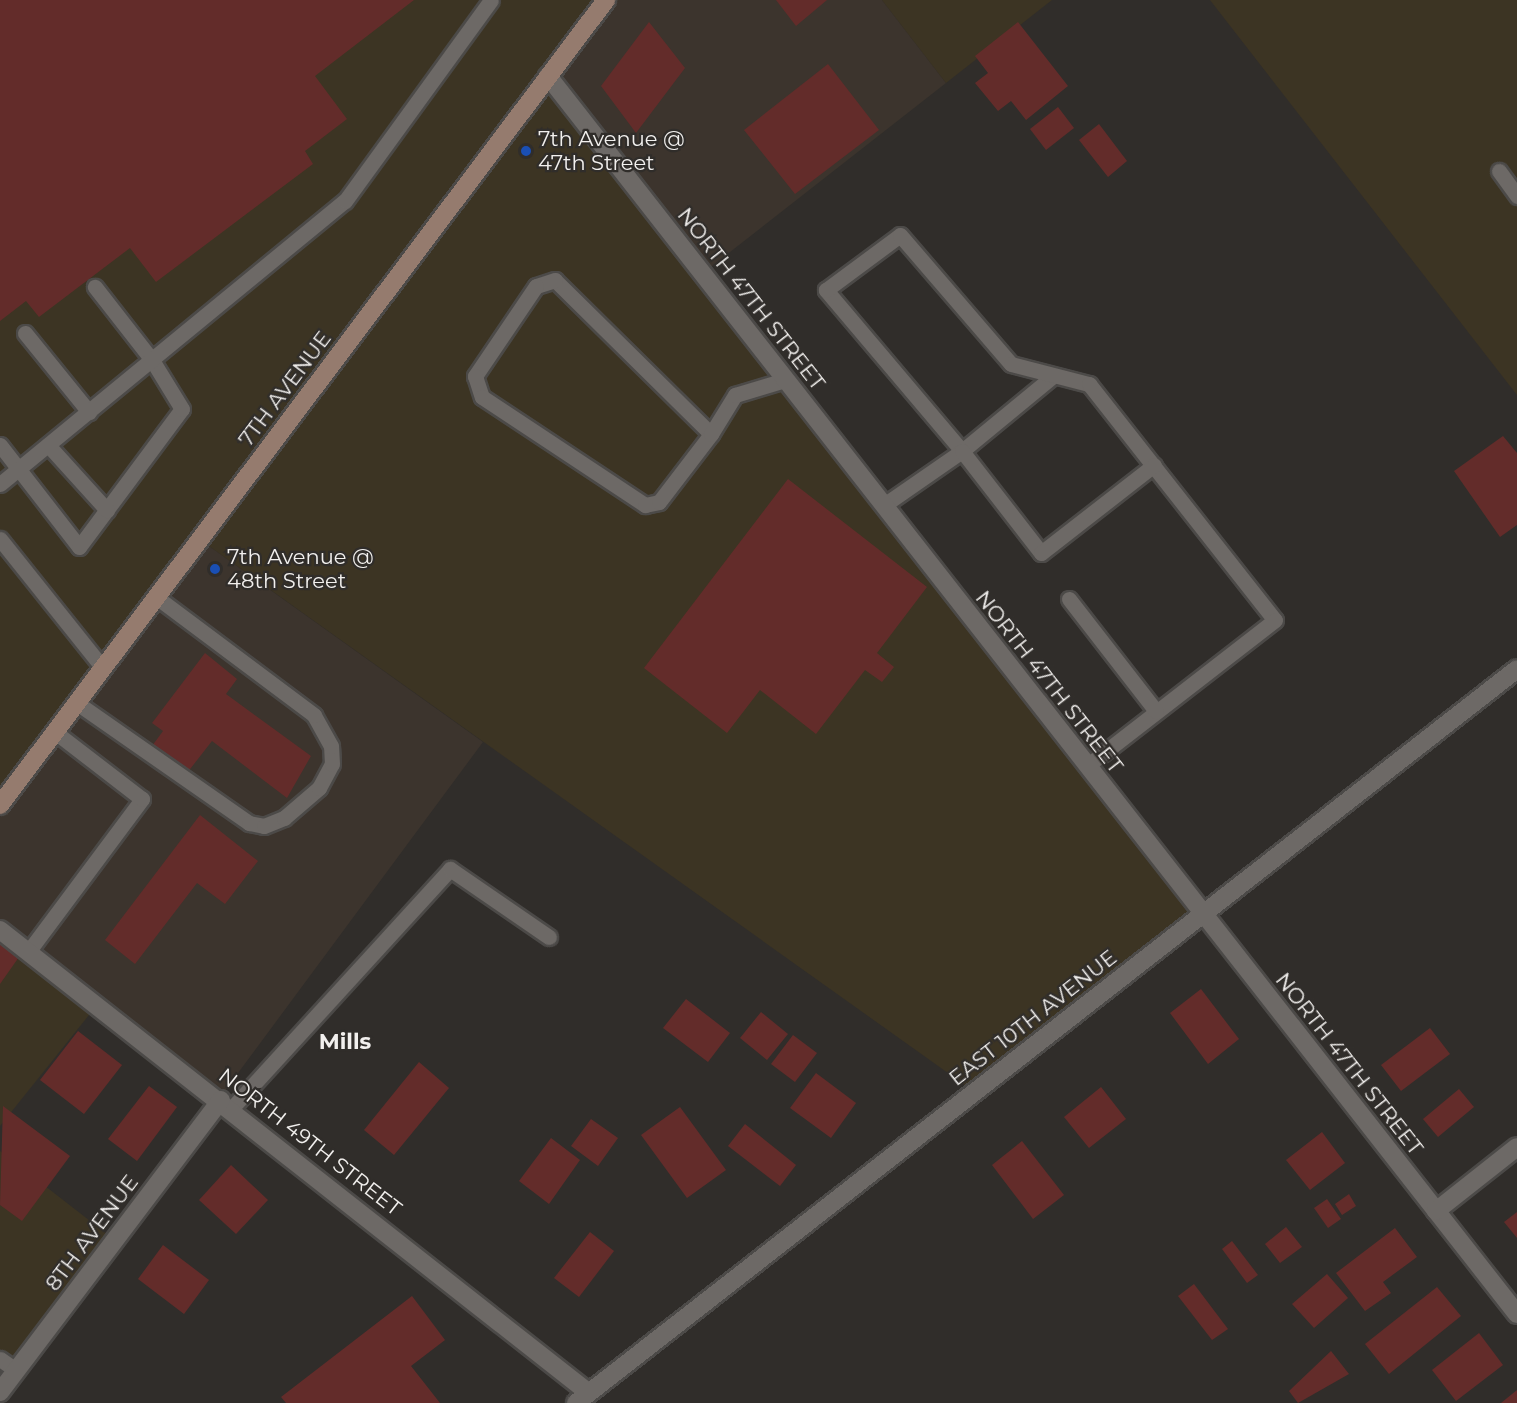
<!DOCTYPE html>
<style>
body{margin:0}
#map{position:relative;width:1517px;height:1403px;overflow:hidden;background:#302d2a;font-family:Montserrat,sans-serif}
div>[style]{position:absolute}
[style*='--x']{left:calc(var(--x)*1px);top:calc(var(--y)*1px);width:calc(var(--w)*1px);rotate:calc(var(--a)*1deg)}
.built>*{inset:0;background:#3c342d}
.industrial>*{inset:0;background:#3c3423}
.building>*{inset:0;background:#632c2a}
.roads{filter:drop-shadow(2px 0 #4c4a48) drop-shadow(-2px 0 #4c4a48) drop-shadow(0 2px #4c4a48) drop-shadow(0 -2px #4c4a48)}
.lane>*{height:15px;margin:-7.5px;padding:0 7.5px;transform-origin:7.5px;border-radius:7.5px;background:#6d6966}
.street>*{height:18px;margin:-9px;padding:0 9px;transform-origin:9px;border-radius:9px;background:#6d6966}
.secondary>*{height:18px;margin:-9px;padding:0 9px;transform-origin:9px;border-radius:9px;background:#957b6e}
.dots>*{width:16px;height:16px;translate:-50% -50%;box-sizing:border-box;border:3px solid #302d2a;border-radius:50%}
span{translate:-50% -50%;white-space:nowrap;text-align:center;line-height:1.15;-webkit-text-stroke:4.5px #302d2a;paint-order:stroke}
.poi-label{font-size:21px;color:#f2f0ee}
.left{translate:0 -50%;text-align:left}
.street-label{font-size:21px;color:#f2f0ee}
.neighbourhood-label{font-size:22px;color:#f2f0ee;font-weight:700}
</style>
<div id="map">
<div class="built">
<i style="clip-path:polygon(608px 0,882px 0,946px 83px,707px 270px,552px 74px)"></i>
<i style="clip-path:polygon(209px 546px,483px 742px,224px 1092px,0 927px,0 817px)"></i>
</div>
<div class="industrial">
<i style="clip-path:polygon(0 0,603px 0,0 797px)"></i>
<i style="clip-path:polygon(882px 0,1052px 0,946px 83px)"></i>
<i style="clip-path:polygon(1210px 0,1517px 0,1517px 395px)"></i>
<i style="clip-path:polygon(553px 84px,1200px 923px,976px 1093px,209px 546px)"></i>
<i style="clip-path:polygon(0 939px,93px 1010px,0 1126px)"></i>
<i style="clip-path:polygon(0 1151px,112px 1238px,0 1400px)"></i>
</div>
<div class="building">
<i style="clip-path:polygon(0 0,414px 0,315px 76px,347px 119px,305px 151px,313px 164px,156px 282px,130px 248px,39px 317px,26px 301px,0 321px)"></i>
<i style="clip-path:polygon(776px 0,827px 0,796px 26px)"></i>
<i style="clip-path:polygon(649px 22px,685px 68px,636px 133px,601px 86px)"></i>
<i style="clip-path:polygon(1018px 22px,1068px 86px,1026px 120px,1011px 101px,998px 111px,975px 83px,988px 73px,975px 56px)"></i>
<i style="clip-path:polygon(828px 64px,879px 130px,795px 194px,744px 130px)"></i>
<i style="clip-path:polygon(1058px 107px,1074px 128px,1046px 150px,1030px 129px)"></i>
<i style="clip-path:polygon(1099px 124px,1127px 161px,1108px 177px,1079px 140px)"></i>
<i style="clip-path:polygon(1503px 436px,1517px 453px,1517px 525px,1500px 537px,1454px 471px)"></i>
<i style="clip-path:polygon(788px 479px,927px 587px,877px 653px,894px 667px,882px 682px,865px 670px,816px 734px,760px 690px,727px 733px,644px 668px)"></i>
<i style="clip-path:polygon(205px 653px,237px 679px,226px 694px,311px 756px,287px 798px,212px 741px,187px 773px,152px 746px,163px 731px,152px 723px)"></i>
<i style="clip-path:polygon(200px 815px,258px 861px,225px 904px,197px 883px,135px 964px,105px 940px)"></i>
<i style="clip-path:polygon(0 944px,19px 957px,0 984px)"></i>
<i style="clip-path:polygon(1201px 989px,1239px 1039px,1208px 1064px,1170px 1013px)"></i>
<i style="clip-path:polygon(686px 999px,730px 1033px,708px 1062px,663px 1028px)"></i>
<i style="clip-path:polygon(761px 1012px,788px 1034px,767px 1060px,740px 1038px)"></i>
<i style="clip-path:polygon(1430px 1028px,1450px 1054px,1401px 1091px,1381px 1065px)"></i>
<i style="clip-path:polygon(78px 1031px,122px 1065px,84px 1114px,40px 1080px)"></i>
<i style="clip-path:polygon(793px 1035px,817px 1053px,795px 1082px,771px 1064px)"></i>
<i style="clip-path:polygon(419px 1062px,449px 1088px,394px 1155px,364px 1130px)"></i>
<i style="clip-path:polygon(816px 1073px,856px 1103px,831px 1138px,790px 1108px)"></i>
<i style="clip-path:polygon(149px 1086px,177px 1107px,137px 1161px,108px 1139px)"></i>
<i style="clip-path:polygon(1101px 1087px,1126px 1119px,1089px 1148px,1064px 1117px)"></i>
<i style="clip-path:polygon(1459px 1089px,1474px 1107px,1438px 1137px,1423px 1119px)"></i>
<i style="clip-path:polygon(3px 1106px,70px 1156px,22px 1221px,0 1205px)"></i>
<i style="clip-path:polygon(680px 1107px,726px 1170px,687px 1198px,641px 1135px)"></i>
<i style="clip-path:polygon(591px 1119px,618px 1138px,598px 1166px,571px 1146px)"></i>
<i style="clip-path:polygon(745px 1124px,796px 1165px,780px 1186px,728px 1146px)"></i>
<i style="clip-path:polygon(1322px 1132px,1345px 1163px,1310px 1190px,1286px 1160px)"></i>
<i style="clip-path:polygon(551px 1138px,580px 1160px,549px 1204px,519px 1181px)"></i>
<i style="clip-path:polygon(1022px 1141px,1064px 1195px,1033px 1219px,992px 1165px)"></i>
<i style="clip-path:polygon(231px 1165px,268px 1200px,236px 1234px,199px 1200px)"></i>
<i style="clip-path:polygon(1349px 1194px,1356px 1206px,1342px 1215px,1335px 1204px)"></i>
<i style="clip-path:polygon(1327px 1199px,1341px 1219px,1328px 1228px,1314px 1208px)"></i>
<i style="clip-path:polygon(1517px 1212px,1517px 1238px,1504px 1222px)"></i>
<i style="clip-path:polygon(1286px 1227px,1302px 1247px,1280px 1263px,1265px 1244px)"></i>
<i style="clip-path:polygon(1395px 1228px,1417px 1257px,1383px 1282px,1391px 1293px,1365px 1311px,1336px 1273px)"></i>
<i style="clip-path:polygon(590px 1232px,614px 1251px,579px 1297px,554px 1278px)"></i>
<i style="clip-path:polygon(1232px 1241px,1258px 1275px,1247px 1283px,1222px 1249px)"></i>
<i style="clip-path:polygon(163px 1245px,209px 1280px,184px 1314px,138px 1279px)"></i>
<i style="clip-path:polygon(1327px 1274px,1348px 1298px,1314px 1328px,1292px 1304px)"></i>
<i style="clip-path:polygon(1194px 1284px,1228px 1329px,1212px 1340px,1178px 1296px)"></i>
<i style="clip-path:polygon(1437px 1287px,1461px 1316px,1389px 1374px,1365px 1344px)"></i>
<i style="clip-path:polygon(412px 1296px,445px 1340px,411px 1366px,440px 1403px,286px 1403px,281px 1397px)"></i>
<i style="clip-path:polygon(1479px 1333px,1503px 1365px,1456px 1401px,1432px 1370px)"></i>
<i style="clip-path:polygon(1331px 1351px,1349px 1374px,1298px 1403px,1289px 1391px)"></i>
<i style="clip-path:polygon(1517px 1390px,1517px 1403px,1501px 1403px)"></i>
</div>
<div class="roads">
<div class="lane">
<i style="--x:1499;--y:171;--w:31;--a:54"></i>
<i style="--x:25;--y:333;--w:102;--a:51"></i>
<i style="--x:1053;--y:376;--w:118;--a:140.5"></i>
<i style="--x:962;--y:451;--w:211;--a:-130.2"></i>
<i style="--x:826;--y:290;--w:92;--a:-36.6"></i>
<i style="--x:900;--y:235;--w:170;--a:49.3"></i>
<i style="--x:1011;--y:364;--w:81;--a:14.4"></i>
<i style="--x:1089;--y:384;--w:300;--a:51.8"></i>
<i style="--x:1275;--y:620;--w:238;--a:142.2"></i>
<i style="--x:711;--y:434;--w:219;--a:-135.4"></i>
<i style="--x:555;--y:280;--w:20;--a:162"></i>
<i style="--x:536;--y:286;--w:109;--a:124.1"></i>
<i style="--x:475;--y:376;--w:22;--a:72"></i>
<i style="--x:482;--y:397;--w:196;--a:33.5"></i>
<i style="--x:645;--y:505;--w:14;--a:-12"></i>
<i style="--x:659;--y:502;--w:86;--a:-52.6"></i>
<i style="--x:711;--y:434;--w:46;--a:-58.4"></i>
<i style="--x:735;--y:395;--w:52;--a:-16.7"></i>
<i style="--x:0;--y:445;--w:129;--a:52.2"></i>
<i style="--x:79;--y:547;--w:172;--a:-53.3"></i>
<i style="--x:182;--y:409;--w:57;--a:-121.5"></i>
<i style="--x:152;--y:360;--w:93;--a:-128"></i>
<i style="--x:48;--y:445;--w:88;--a:47.8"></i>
<i style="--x:0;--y:484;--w:446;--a:-39.4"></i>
<i style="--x:345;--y:201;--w:248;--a:-54"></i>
<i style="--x:884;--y:505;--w:95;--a:-34.7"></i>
<i style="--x:962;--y:451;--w:129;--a:52.2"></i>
<i style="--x:1041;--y:553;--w:143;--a:-37.9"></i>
<i style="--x:0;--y:539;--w:165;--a:51.4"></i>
<i style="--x:1069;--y:599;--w:142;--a:52.2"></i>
<i style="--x:77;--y:703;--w:210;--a:34.9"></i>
<i style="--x:249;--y:823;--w:15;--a:11"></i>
<i style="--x:264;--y:826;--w:22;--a:-22"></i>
<i style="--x:284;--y:818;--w:46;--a:-40.6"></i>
<i style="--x:319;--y:788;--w:27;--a:-62"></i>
<i style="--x:332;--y:764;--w:18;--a:-93"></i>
<i style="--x:331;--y:746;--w:35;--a:-119"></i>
<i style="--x:314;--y:715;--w:197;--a:-143.2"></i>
<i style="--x:28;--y:952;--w:191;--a:-53.3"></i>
<i style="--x:142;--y:799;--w:110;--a:-142.4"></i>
<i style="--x:231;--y:1109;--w:325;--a:-47.6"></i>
<i style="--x:450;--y:869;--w:120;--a:34.5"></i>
<i style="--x:0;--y:1359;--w:19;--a:35"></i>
</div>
<div class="street">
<i style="--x:548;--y:76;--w:1572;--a:51.95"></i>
<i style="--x:0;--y:930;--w:749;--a:38.17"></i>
<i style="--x:1436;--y:1211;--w:103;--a:-38.3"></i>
<i style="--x:0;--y:1392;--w:366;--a:-52.9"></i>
<i style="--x:576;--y:1403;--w:1193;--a:-37.95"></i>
</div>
<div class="secondary">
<i style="--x:0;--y:805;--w:1008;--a:-53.03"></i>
</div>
</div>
<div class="dots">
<i style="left:526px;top:151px;background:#1a4fb4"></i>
<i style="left:215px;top:569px;background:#1a4fb4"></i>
</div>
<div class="poi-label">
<span class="left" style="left:538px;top:151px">7th Avenue @<br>47th Street</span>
<span class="left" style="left:227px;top:569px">7th Avenue @<br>48th Street</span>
</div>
<div class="street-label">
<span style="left:751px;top:299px;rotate:52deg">NORTH 47TH STREET</span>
<span style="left:285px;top:389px;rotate:-53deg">7TH AVENUE</span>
<span style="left:1049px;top:682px;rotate:52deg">NORTH 47TH STREET</span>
<span style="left:1033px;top:1018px;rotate:-38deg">EAST 10TH AVENUE</span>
<span style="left:1349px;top:1064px;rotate:52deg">NORTH 47TH STREET</span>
<span style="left:310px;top:1142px;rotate:38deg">NORTH 49TH STREET</span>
<span style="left:92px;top:1233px;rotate:-53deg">8TH AVENUE</span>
</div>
<div class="neighbourhood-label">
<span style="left:345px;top:1042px">Mills</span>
</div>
</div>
